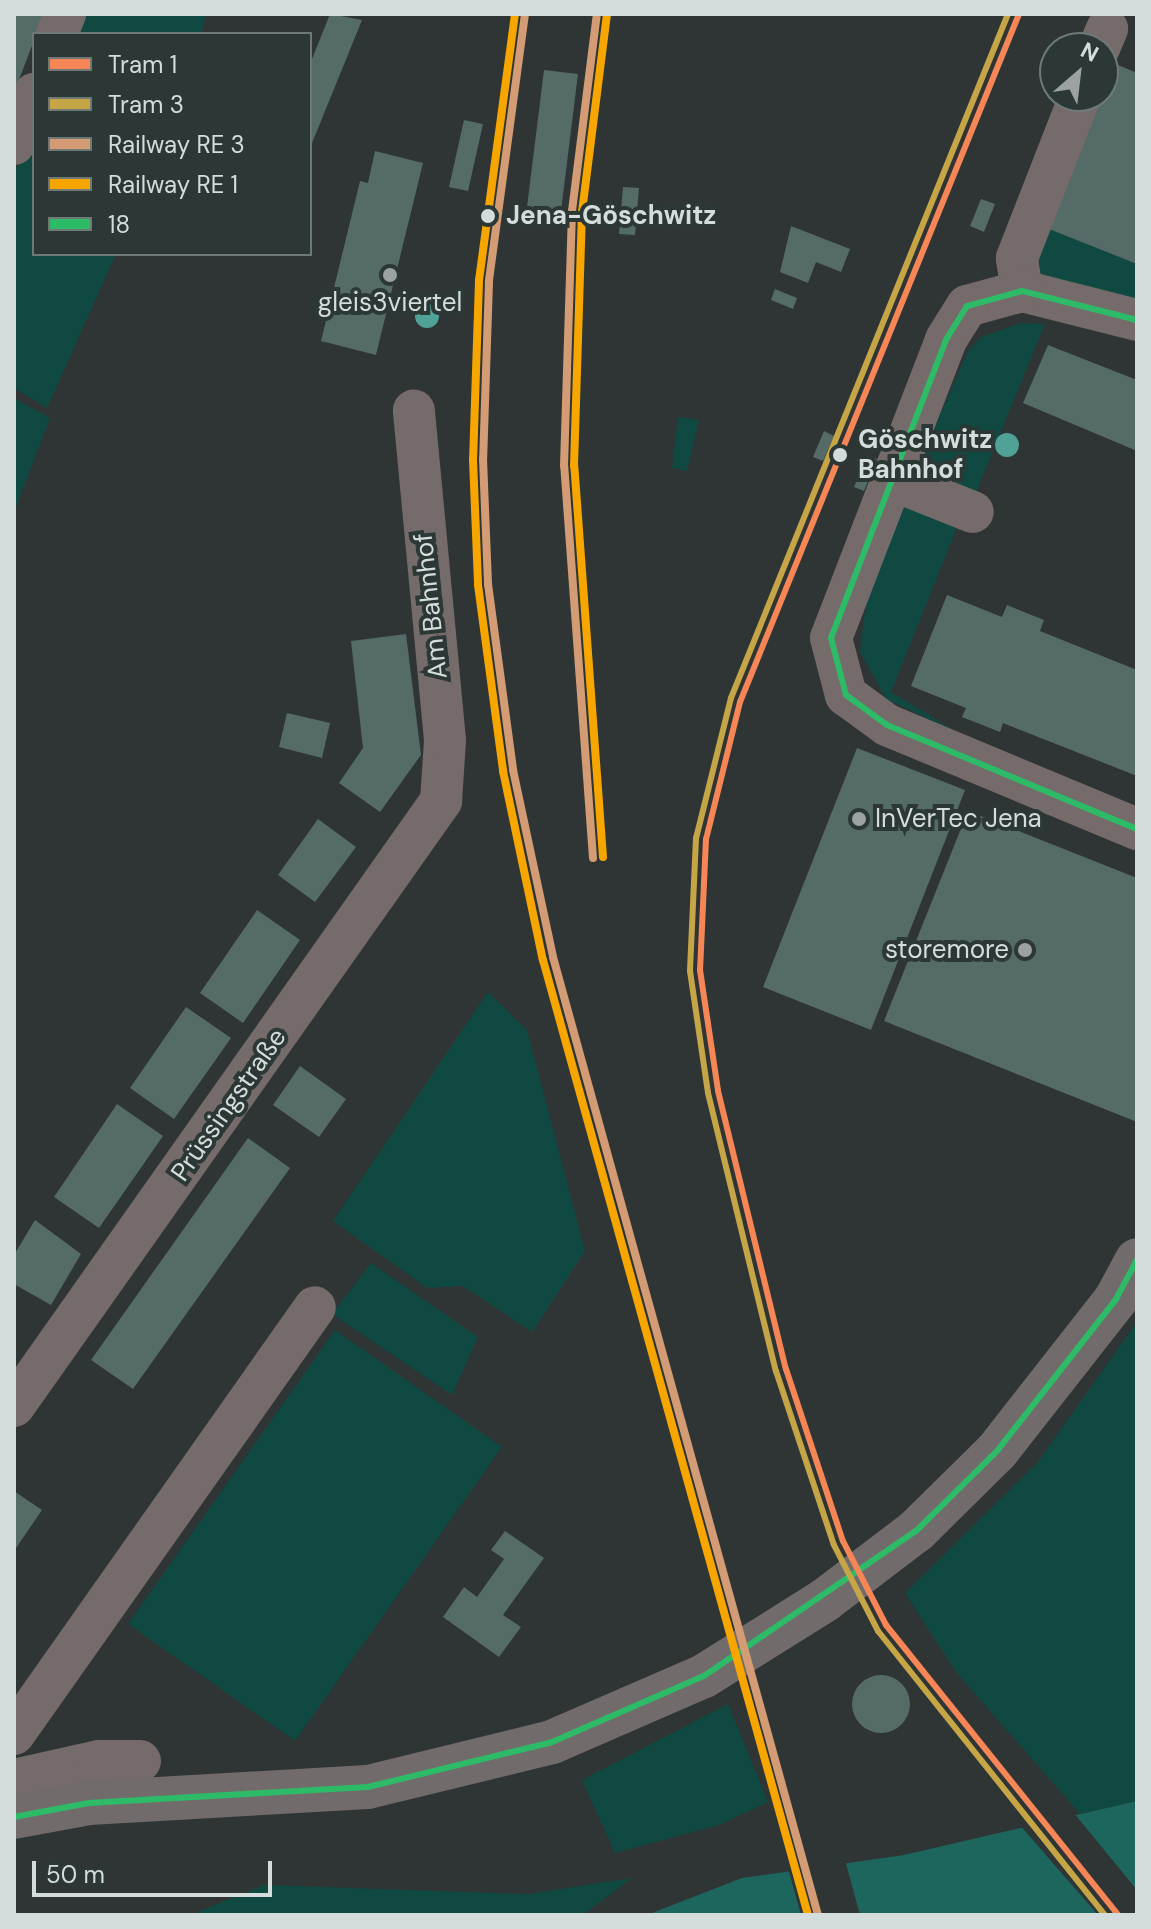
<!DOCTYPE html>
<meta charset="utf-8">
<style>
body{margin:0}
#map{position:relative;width:1151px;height:1929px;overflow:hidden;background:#2e3534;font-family:"DM Sans",sans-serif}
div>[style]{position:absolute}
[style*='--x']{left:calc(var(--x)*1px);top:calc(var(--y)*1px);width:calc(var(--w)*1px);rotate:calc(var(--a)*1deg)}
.green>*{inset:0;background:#104942}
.water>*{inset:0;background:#1c665d}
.pier>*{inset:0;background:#2e3534}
.building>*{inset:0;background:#556b68}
.round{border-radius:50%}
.minor>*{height:42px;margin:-21px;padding:0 21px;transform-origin:21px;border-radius:21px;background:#756b6a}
.major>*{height:44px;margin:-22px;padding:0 22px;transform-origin:22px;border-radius:22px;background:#726b6b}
.bus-1>*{height:6px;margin:-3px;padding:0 3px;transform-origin:3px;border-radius:3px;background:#2dbb68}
.rail-1>*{height:8px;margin:-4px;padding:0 4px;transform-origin:4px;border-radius:4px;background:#d39c74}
.rail-2>*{height:8px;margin:-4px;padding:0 4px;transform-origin:4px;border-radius:4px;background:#f7a600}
.tram-1>*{height:6px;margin:-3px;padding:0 3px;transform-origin:3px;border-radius:3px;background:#f78657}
.tram-2>*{height:6px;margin:-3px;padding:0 3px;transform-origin:3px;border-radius:3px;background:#c5a546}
.trees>*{width:24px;height:24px;margin:-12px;border-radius:50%;background:#51a296}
.dots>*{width:22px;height:22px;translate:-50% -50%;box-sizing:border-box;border:4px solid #2b3835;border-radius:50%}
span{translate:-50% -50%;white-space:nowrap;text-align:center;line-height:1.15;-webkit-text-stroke:8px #2b3835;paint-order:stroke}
.stop-label{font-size:26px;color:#d5dddc;font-weight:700}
.left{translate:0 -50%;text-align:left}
.poi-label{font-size:26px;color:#d5dddc}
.right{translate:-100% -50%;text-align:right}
.street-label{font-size:26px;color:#d5dddc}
.frame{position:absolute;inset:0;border:16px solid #d5dddc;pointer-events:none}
.legend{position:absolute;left:32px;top:32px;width:280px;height:224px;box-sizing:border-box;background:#2b3835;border:2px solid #6f7a78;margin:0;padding:10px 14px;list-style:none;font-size:24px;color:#d5dddc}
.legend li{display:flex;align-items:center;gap:16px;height:40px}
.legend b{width:40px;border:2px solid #6f7a78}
.north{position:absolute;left:1039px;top:32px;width:80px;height:80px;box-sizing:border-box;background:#2b3835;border:2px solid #6f7a78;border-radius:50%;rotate:28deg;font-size:22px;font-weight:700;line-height:32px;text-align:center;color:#d5dddc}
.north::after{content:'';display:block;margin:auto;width:28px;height:36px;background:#9ba2a1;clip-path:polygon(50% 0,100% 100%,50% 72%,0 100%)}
.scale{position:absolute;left:32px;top:1861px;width:240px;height:36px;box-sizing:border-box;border:4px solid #d5dddc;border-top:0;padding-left:10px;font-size:24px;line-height:28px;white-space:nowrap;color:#d5dddc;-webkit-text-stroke:6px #2b3835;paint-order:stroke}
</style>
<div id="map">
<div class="green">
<i style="clip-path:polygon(76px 14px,206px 14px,201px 34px,68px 34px)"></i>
<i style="clip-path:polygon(34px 122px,34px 254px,116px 254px,47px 408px,14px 388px,14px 174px)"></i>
<i style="clip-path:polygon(1044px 227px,1137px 264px,1137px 301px,1040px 276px,1033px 255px)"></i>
<i style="clip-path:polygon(1021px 323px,1045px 324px,975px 495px,917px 468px,968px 351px,981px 337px)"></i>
<i style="clip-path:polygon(14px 398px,50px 418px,14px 512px)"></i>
<i style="clip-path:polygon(678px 417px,699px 420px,687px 471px,672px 468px)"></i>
<i style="clip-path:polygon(904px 507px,958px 525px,891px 692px,957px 732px,886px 699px,860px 652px,867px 594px)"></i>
<i style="clip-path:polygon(488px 992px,527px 1030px,585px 1251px,532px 1332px,463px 1286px,427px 1288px,333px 1221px)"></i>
<i style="clip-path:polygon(371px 1263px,478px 1337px,452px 1395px,332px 1314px)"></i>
<i style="clip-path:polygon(1137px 1322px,1137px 1801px,1080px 1814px,956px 1672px,905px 1593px,1037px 1463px)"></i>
<i style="clip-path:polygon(335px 1330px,502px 1447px,295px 1741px,128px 1624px)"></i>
<i style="clip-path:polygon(728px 1704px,768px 1802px,719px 1825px,615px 1853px,582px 1780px)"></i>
<i style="clip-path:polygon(632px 1878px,583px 1915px,190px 1915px,264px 1885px,528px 1894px)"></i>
</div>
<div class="water">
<i style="clip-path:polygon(1137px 1801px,1137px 1915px,647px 1915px,742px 1878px,904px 1855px)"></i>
</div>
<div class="pier">
<i style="clip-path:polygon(1073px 1812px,1137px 1890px,1137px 1915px,1098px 1915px,1019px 1824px)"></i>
<i style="clip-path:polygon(845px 1860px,860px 1915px,801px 1915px,788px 1868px)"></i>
</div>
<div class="building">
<i style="clip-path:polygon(14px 14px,44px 14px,14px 93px)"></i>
<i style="clip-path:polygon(330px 14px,362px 20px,310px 148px,310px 64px)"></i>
<i style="clip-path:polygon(1111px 62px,1137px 73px,1137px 264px,1044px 227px)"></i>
<i style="clip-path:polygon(544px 70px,578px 74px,560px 219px,526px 215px)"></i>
<i style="clip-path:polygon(464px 120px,483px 124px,468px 191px,449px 187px)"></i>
<i style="clip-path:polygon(375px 151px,423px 163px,376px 355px,321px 341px,360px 181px,368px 183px)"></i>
<i style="clip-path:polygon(623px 187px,639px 188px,635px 235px,619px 234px)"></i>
<i style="clip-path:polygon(981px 199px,995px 204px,984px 232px,970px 226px)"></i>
<i style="clip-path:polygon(791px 226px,850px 249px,841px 272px,816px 262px,808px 283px,780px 272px)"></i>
<i style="clip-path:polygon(775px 289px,797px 298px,793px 309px,771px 300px)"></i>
<i style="clip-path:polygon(1048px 345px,1137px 380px,1137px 451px,1023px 403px)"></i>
<i style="clip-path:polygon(824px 431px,834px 436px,823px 461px,813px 457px)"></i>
<i style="clip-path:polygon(867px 455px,877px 459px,864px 491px,854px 487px)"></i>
<i style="clip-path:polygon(947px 595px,1002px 617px,1007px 605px,1044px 620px,1040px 631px,1137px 670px,1137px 776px,1003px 723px,1000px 732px,962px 717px,966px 708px,911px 686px)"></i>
<i style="clip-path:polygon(406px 634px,421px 755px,380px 812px,339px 783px,363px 748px,351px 641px)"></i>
<i style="clip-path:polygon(287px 713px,330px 723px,322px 758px,279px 747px)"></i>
<i style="clip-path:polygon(857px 748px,965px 790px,871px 1030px,763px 987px)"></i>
<i style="clip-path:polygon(968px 811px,1137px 878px,1137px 1122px,884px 1021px)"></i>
<i style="clip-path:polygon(318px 819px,356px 847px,315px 902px,278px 875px)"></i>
<i style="clip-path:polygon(257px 910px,300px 940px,243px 1023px,200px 993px)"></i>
<i style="clip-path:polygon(186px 1007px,231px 1038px,174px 1119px,130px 1088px)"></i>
<i style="clip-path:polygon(300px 1066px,346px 1099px,319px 1137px,273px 1105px)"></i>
<i style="clip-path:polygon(117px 1104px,163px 1136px,99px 1228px,54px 1197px)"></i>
<i style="clip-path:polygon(248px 1138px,290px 1168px,133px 1389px,91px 1360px)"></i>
<i style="clip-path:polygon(35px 1220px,81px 1254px,51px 1305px,14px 1284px,14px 1255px)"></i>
<i style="clip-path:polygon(14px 1491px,42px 1510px,14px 1551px)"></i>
<i style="clip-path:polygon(505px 1531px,544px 1558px,503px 1615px,521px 1627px,499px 1657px,443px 1617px,464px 1587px,477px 1597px,504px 1559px,491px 1550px)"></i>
<i class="round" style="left:852px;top:1675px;width:58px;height:58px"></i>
</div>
<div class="minor">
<i style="--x:57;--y:34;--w:22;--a:-68"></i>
<i style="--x:1099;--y:48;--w:21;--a:-67"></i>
<i style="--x:14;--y:144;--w:54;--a:-68.2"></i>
<i style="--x:1022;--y:291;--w:33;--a:-99"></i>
<i style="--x:1017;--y:258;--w:174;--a:-68.7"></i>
<i style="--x:1137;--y:320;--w:119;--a:-165.8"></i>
<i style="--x:1022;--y:291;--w:57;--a:164.7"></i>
<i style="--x:967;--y:306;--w:40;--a:122"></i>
<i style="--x:946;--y:340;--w:319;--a:111.1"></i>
<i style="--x:831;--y:638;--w:59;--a:75.3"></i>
<i style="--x:846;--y:695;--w:51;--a:36.2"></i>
<i style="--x:887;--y:725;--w:271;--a:22.6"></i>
<i style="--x:890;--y:479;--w:89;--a:21.7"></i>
<i style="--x:14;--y:1406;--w:741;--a:-54.79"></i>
<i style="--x:441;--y:801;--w:61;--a:-86.2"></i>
<i style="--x:445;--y:740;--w:331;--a:-95.4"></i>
<i style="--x:14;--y:1734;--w:522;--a:-54.82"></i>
<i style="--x:14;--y:1780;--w:87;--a:-12.6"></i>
<i style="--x:99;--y:1761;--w:41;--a:0"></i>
</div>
<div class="major">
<i style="--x:14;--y:1817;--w:76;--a:-10.6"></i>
<i style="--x:89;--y:1803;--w:279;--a:-3.3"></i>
<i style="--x:368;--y:1787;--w:189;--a:-13.7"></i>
<i style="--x:552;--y:1742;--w:166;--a:-23.5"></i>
<i style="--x:704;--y:1676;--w:143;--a:-32.1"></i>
<i style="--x:825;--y:1600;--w:114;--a:-37.2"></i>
<i style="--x:916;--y:1531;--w:114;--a:-44.6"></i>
<i style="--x:997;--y:1451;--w:193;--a:-51.9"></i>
<i style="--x:1116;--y:1299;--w:44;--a:-61.7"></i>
</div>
<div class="bus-1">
<i style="--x:1137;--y:320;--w:119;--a:-165.8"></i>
<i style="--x:1022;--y:291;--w:57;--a:164.7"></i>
<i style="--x:967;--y:306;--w:40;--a:122"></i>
<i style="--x:946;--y:340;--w:319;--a:111.1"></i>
<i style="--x:831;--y:638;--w:59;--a:75.3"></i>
<i style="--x:846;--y:695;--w:51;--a:36.2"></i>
<i style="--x:887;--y:725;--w:271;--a:22.6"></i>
<i style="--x:14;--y:1817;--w:76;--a:-10.6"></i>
<i style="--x:89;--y:1803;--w:279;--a:-3.3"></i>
<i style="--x:368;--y:1787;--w:189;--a:-13.7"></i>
<i style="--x:552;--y:1742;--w:166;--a:-23.5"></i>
<i style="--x:704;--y:1676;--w:257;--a:-34.4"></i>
<i style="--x:916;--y:1531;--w:114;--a:-44.6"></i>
<i style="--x:997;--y:1451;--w:193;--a:-51.9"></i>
<i style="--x:1116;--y:1299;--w:44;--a:-61.7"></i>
</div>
<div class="rail-1">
<i style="--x:525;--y:14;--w:270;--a:97.7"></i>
<i style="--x:489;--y:282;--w:177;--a:91.9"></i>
<i style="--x:483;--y:459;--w:125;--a:87.7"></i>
<i style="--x:488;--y:584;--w:188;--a:82.3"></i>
<i style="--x:513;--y:770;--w:191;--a:77.9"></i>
<i style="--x:553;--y:957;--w:994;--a:74.54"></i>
<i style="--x:593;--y:858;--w:393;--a:-94.2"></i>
<i style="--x:564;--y:466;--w:255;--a:-88.2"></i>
<i style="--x:572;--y:211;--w:199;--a:-82.8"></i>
</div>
<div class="rail-2">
<i style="--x:515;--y:14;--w:269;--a:97.7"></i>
<i style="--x:479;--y:281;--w:178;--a:91.9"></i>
<i style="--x:473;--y:459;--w:126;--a:87.7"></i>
<i style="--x:478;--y:585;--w:188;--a:82.3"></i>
<i style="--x:503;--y:771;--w:193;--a:78.1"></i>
<i style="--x:543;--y:960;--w:991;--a:74.49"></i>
<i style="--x:603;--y:857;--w:392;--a:-94.2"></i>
<i style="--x:574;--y:466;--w:254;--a:-88.2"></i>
<i style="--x:582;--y:212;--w:199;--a:-82.8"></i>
</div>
<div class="tram-1">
<i style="--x:1019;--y:14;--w:742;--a:112.07"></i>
<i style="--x:740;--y:702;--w:141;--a:103.9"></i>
<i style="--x:706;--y:839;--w:131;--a:92.6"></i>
<i style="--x:700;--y:970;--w:122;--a:81.5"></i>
<i style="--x:718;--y:1091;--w:286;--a:76.3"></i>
<i style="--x:786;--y:1369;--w:181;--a:71.7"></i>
<i style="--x:843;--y:1541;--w:94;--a:62.9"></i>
<i style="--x:886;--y:1625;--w:371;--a:51.3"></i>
</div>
<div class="tram-2">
<i style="--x:1008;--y:14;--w:738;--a:112.05"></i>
<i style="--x:731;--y:698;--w:144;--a:104"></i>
<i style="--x:696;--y:838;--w:133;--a:92.6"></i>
<i style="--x:690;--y:971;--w:123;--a:81.6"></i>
<i style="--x:708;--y:1093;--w:286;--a:76.3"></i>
<i style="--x:776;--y:1371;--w:183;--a:71.6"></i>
<i style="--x:834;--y:1545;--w:97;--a:62.9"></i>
<i style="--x:878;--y:1631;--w:364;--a:51.4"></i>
</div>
<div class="trees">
<i style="left:427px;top:316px"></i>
<i style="left:1007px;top:445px"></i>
</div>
<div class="dots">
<i style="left:488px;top:216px;background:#d5dddc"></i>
<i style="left:390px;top:275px;background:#9ba2a1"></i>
<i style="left:840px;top:455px;background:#d5dddc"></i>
<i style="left:859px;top:819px;background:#9ba2a1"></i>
<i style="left:1025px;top:950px;background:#9ba2a1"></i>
</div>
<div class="stop-label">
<span class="left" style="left:506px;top:216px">Jena-Göschwitz</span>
<span class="left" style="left:858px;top:455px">Göschwitz<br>Bahnhof</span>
</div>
<div class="poi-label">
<span style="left:390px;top:303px">gleis3viertel</span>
<span class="left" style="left:875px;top:819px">InVerTec Jena</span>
<span class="right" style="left:1009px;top:950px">storemore</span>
</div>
<div class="street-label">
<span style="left:431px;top:606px;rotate:-96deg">Am Bahnhof</span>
<span style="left:229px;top:1105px;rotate:-55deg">Prüssingstraße</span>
</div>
<div class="frame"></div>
<ul class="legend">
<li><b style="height:10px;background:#f78657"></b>Tram 1</li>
<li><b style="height:10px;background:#c5a546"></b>Tram 3</li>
<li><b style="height:10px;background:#d39c74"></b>Railway RE 3</li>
<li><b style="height:10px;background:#f7a600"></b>Railway RE 1</li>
<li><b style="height:10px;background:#2dbb68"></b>18</li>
</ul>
<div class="north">N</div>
<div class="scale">50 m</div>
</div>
